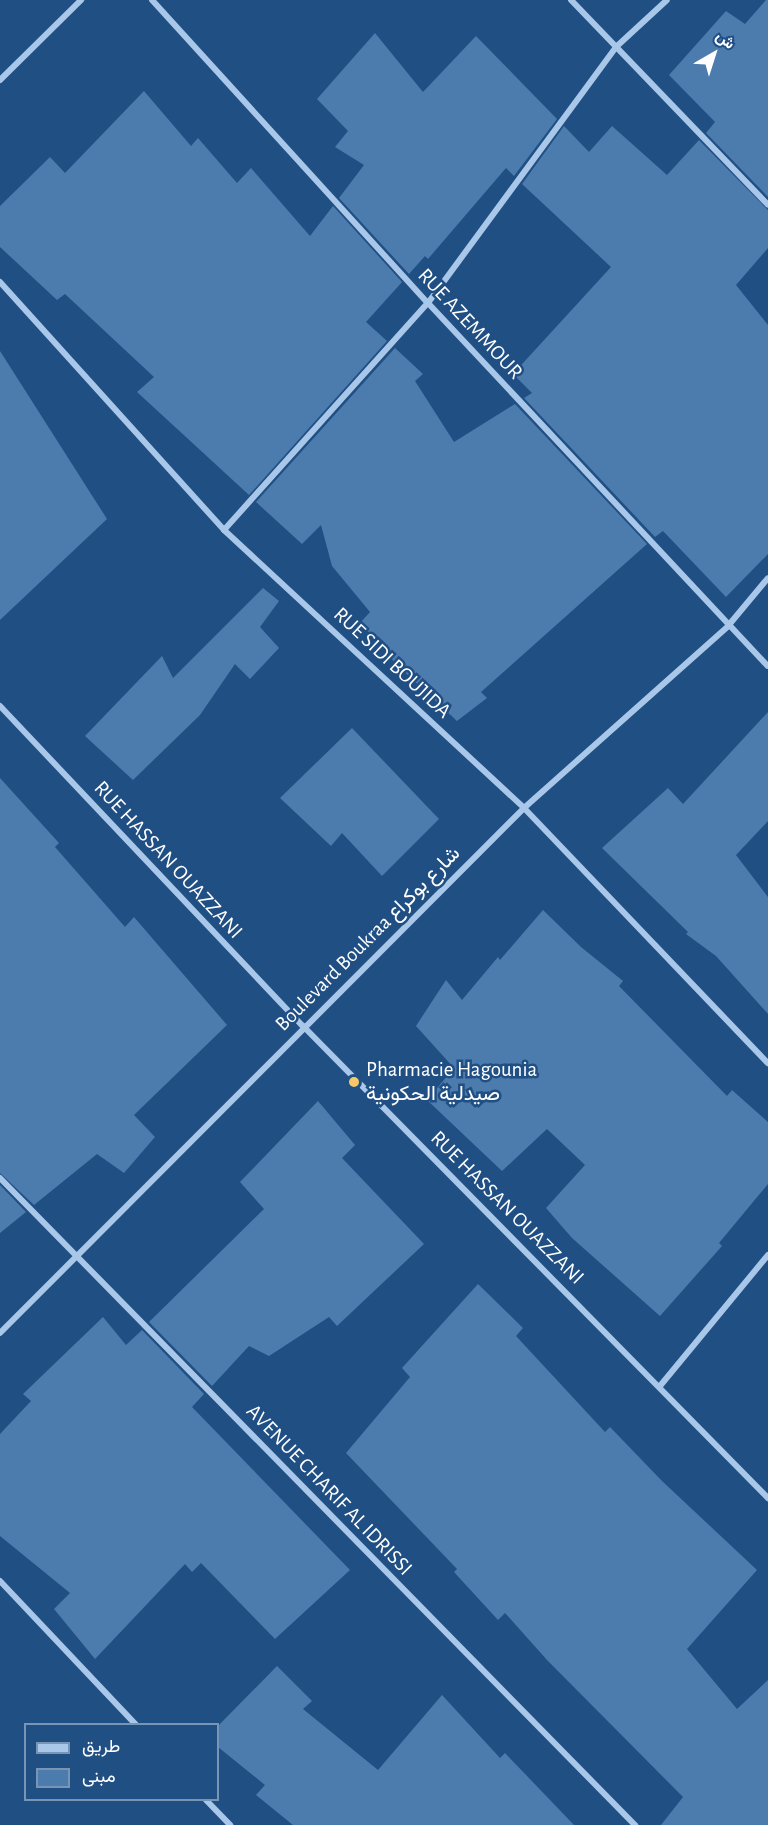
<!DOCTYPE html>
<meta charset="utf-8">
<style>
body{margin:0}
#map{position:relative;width:768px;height:1825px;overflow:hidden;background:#204f84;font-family:"Alegreya Sans",Vazirmatn,sans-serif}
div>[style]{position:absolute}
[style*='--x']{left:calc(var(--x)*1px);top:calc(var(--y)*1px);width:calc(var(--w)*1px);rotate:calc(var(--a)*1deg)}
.building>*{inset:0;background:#4c7bae}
.minor>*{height:6px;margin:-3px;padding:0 3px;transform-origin:3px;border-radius:3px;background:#a8c7e9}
.dots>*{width:16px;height:16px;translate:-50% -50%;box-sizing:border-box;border:3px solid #204f84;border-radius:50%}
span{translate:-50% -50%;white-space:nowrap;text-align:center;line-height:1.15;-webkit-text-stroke:5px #204f84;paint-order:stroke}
.street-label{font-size:21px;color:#fff}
.poi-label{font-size:21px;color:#fff}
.left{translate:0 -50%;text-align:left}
.legend{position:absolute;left:24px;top:1723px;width:195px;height:78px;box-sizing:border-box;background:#204f84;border:2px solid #7995b5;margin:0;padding:8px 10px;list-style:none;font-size:18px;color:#fff}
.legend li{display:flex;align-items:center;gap:12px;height:30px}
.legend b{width:30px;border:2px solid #7995b5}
.north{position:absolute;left:684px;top:24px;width:60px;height:60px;-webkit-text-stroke:4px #204f84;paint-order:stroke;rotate:39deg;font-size:16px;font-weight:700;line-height:24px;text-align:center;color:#fff}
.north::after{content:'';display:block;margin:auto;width:21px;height:27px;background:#fff;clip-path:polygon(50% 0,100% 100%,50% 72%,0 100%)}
</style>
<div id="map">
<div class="building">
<i style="clip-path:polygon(766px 0,768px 0,768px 197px,706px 133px,715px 122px,669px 75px,726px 11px,745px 24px)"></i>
<i style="clip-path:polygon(375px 33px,423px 92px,476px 36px,557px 119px,514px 176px,506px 168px,428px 259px,425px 256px,409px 274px,339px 198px,364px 165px,335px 147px,348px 131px,317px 99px)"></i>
<i style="clip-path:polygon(144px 91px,191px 146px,198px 138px,237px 183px,251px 168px,310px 236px,333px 206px,402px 282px,366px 322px,387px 341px,249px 495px,137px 392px,154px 377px,65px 294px,57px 300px,0 247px,0 206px,50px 157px,65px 173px)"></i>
<i style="clip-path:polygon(564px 126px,589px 152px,612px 126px,667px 175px,699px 140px,768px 210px,768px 248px,736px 285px,768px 325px,768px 554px,726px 597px,663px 531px,655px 537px,524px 398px,532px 393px,513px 374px,611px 267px,522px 184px)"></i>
<i style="clip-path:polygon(395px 348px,423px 374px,415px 381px,454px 442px,515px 404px,647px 544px,481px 692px,487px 698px,457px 721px,397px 665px,360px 623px,370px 612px,332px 566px,321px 525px,302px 544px,256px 502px)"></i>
<i style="clip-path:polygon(0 351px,107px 519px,0 620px)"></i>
<i style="clip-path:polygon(263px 588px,279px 601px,260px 627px,279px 648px,250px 679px,235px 664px,200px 715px,133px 780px,85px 736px,162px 656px,173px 678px)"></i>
<i style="clip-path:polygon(768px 712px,768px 821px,736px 855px,768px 897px,768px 1014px,716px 956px,686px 934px,688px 932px,602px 848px,668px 788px,683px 804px)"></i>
<i style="clip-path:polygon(352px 728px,439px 819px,382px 876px,342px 833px,331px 846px,280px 798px)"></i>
<i style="clip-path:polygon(0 778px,59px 843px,55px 847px,125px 927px,134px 917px,227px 1025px,134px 1115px,155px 1137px,124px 1173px,97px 1154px,34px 1205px,0 1173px)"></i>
<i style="clip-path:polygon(543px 910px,581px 947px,623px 981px,619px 986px,727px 1096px,732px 1090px,768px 1122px,768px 1184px,719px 1243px,722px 1246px,660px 1316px,572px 1238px,546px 1208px,585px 1165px,547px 1129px,502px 1171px,427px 1100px,454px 1068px,416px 1026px,446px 980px,462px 1000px,498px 957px,500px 960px)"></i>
<i style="clip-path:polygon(318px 1101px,355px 1145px,342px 1158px,424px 1244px,337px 1326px,329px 1317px,269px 1356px,249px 1346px,212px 1386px,149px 1322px,264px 1209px,240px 1182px)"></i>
<i style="clip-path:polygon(0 1185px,26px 1212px,0 1233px)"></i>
<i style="clip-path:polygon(478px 1284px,523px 1328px,516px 1336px,605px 1432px,610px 1427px,662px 1481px,757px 1570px,687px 1649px,737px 1709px,768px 1680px,768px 1825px,661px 1825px,683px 1797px,547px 1660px,505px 1613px,498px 1620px,454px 1572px,457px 1569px,346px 1453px,410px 1377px,402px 1368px)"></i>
<i style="clip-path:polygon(103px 1317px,126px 1345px,142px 1330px,204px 1394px,192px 1407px,350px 1570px,275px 1639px,201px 1563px,192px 1572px,185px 1564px,95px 1659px,54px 1609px,70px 1593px,0 1536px,0 1434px,31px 1401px,23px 1394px)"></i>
<i style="clip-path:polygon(277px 1666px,312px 1701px,303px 1709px,378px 1770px,442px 1695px,500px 1758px,505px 1753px,574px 1825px,293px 1825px,256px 1795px,265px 1785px,218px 1747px,218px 1726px)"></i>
</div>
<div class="minor">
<i style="--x:152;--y:0;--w:410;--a:47.7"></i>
<i style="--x:428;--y:303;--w:497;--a:46.9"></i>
<i style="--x:571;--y:0;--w:284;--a:46.1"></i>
<i style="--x:0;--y:80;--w:114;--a:-44.6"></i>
<i style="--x:0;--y:282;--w:334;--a:47.9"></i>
<i style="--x:224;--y:530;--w:409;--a:42.8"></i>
<i style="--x:524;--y:808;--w:353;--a:46.3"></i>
<i style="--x:224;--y:530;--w:305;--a:-48.1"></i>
<i style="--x:428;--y:303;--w:318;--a:-53.7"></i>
<i style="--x:616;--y:47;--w:69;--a:-42.7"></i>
<i style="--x:0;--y:706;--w:441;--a:46.6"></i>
<i style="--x:303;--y:1026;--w:663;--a:45.43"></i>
<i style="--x:0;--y:1178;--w:907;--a:45.54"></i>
<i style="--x:0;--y:1333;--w:742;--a:-45.05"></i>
<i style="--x:524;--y:808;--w:273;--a:-41.7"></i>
<i style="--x:728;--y:626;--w:62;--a:-50.2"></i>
<i style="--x:660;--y:1386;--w:170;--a:-50.5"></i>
<i style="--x:0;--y:1581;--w:197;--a:46.6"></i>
<i style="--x:206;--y:1800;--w:35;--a:46"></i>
</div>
<div class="dots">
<i style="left:354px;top:1082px;background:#f7c868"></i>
</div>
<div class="street-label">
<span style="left:470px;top:324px;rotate:47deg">RUE AZEMMOUR</span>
<span style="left:392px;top:663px;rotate:43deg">RUE SIDI BOUJIDA</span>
<span style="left:168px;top:860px;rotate:47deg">RUE HASSAN OUAZZANI</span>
<span style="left:368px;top:939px;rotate:-45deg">Boulevard Boukraa شارع بوكراع</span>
<span style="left:507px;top:1208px;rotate:45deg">RUE HASSAN OUAZZANI</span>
<span style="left:329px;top:1490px;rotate:46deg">AVENUE CHARIF AL IDRISSI</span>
</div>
<div class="poi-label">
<span class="left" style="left:366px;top:1082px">Pharmacie Hagounia<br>صيدلية الحكونية</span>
</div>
<ul class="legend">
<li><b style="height:8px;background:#a8c7e9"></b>طريق</li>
<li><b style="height:16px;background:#4c7bae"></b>مبنى</li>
</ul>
<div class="north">ش</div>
</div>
